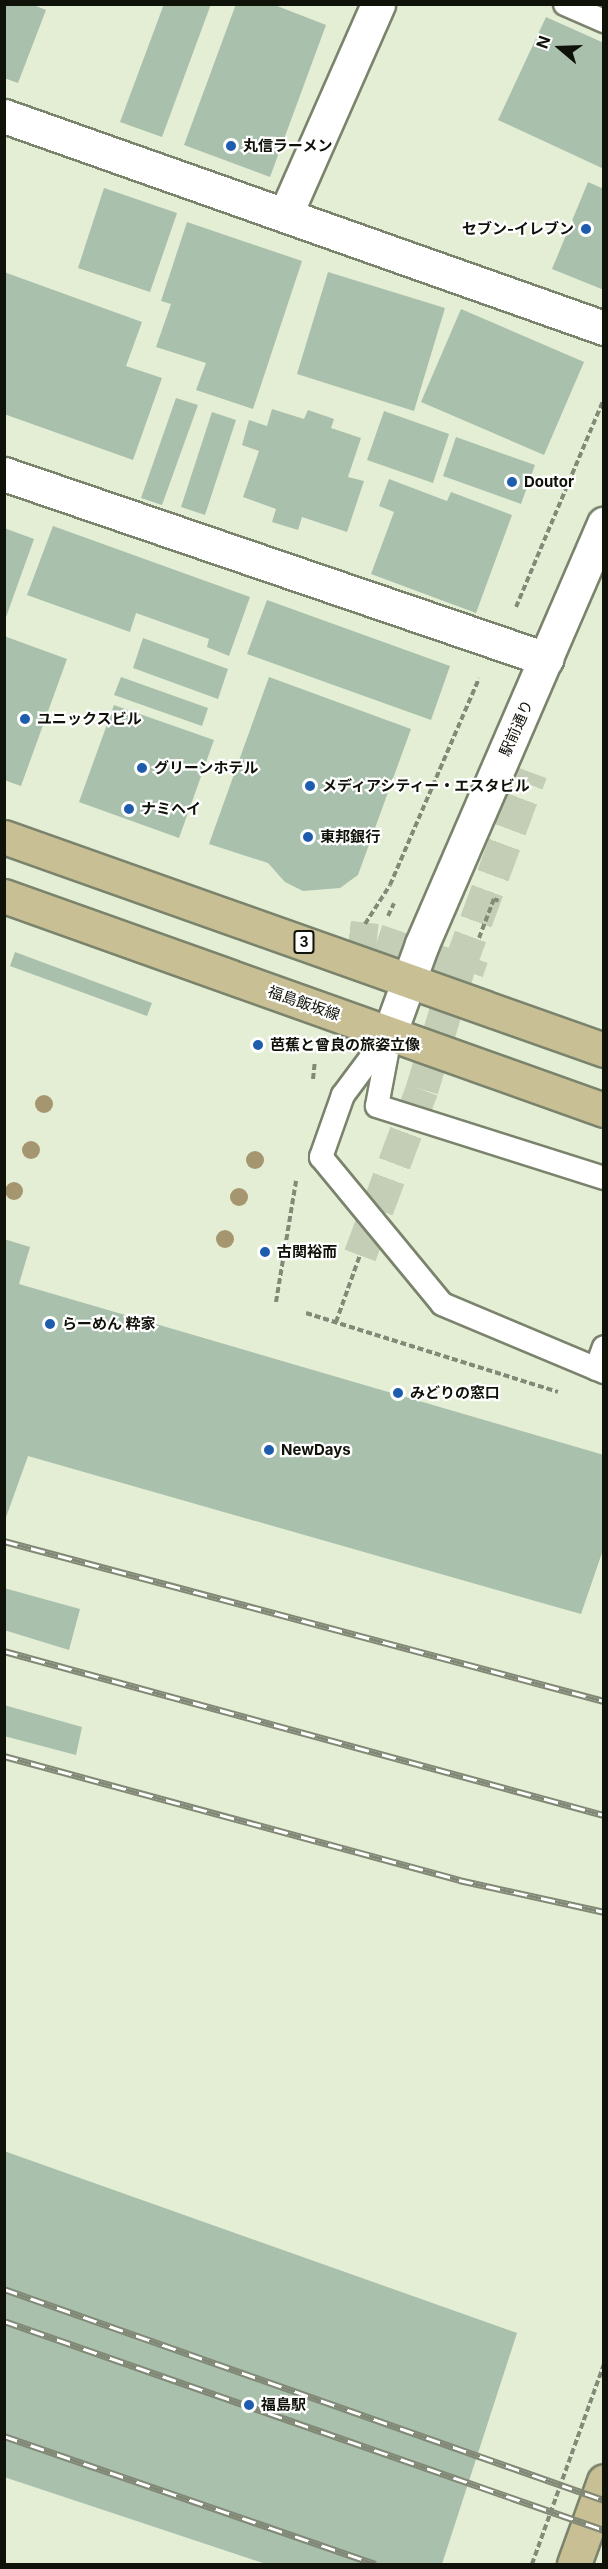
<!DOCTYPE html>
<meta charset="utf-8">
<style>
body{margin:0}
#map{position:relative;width:608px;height:2569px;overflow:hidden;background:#e4eed4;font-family:Inter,"Noto Sans JP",sans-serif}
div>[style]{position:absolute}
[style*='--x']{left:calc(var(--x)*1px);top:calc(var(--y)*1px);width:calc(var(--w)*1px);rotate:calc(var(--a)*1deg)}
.building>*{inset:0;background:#a9c0ad}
.street-tunnel>*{height:33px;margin-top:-16.5px;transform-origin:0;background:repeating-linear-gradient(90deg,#c4cdb6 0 33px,transparent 0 49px)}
.path>*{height:4px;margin-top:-2px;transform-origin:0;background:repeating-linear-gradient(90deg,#828977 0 6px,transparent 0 9px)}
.roads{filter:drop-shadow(2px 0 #7a836c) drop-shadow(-2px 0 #7a836c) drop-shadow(0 2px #7a836c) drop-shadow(0 -2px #7a836c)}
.lane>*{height:22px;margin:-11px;padding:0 11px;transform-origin:11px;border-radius:11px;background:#fff}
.street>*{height:33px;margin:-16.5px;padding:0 16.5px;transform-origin:16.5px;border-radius:16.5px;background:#fff}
.secondary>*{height:33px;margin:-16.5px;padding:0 16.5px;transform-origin:16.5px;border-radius:16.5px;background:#fff}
.primary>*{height:33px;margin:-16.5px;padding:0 16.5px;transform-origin:16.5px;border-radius:16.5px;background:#c8bf94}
.rail>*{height:7px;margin-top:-3.5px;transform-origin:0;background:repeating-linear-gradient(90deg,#fff 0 14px,#828876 0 28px);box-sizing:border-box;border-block:2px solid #828876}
.path-bridge>*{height:4px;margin-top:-2px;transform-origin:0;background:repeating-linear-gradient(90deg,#828977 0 6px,transparent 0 9px)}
.trees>*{width:18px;height:18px;margin:-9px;border-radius:50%;background:#a5966f}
.dots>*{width:16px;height:16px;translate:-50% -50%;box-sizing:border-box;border:3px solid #fff;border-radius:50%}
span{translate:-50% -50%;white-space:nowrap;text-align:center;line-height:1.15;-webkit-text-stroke:4.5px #fff;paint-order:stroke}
.shield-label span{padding:2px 4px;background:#fff;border:2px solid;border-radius:4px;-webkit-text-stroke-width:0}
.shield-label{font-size:14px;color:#0f1209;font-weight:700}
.poi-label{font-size:15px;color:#0f1209;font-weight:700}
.left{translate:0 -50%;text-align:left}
.right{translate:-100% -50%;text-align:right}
.street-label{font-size:15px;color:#0f1209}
.frame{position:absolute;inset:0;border:6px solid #0f1209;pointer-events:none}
.north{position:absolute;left:530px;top:18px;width:60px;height:60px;-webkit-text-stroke:4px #fff;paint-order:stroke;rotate:289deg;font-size:16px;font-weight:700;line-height:24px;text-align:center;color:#0f1209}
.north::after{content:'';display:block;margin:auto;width:21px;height:27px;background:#0f1209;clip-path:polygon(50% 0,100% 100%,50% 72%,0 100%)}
</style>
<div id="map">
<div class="building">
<i style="clip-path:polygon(4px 4px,31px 4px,46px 10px,18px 83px,4px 78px)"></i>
<i style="clip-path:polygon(164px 4px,211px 4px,162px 137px,120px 122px)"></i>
<i style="clip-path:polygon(236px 4px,272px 4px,326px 25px,270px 177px,184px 145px)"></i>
<i style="clip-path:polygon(546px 17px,604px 43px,604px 169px,498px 120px)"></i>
<i style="clip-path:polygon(588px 182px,604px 189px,604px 290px,552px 269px)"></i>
<i style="clip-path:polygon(104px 188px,177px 213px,150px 292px,78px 268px)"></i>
<i style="clip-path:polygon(187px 222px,302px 261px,253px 409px,196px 390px,206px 363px,156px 347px,171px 304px,161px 301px)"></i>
<i style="clip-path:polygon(4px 272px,142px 322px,126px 366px,162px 378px,133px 460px,4px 414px)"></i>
<i style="clip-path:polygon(328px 272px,445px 308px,414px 411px,297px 374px)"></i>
<i style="clip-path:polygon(461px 309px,584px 362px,544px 455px,421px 402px)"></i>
<i style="clip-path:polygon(176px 398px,198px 405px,162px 505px,141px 498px)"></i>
<i style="clip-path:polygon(272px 409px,304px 419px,308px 410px,334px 419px,331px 428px,361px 438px,348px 477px,364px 481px,347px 532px,302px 517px,298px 530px,272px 522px,276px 509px,243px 497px,259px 451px,242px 445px,249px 420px,267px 426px)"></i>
<i style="clip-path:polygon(384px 411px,449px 434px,433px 483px,367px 460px)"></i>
<i style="clip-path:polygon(212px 412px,236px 420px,205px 515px,181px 507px)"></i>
<i style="clip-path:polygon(456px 437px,535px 465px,521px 504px,443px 476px)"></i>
<i style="clip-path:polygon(389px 479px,447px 501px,451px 492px,512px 515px,476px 613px,371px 574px,394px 512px,379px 506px)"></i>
<i style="clip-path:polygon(53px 526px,250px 597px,229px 656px,207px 647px,209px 639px,136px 613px,130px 632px,27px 595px)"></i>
<i style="clip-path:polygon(4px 528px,34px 539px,5px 620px,4px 620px)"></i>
<i style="clip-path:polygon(267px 600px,450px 666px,431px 720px,247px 654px)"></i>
<i style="clip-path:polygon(4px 636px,67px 659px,21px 786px,4px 780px)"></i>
<i style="clip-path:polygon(143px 638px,228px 669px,218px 699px,133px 668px)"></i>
<i style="clip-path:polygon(121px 677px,208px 708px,202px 726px,114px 695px)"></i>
<i style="clip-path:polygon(269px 677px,411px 729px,358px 875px,340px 888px,303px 891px,285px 882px,268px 863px,209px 844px)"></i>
<i style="clip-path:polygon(114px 705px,214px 740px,179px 838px,79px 802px)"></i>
<i style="clip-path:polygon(15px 952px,152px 1003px,147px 1016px,10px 966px)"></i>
<i style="clip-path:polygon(4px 1239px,30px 1247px,19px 1284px,604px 1455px,604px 1547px,581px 1614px,28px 1456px,4px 1523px)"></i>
<i style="clip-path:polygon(4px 1588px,80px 1609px,69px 1650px,4px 1630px)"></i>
<i style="clip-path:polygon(4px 1705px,82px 1727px,76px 1755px,4px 1736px)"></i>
<i style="clip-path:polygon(4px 2151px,517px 2333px,442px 2564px,266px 2564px,4px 2477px)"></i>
</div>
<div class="street-tunnel">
<i style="--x:349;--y:937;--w:28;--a:6"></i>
<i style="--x:377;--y:940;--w:95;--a:19"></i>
<i style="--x:467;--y:971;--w:15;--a:-70"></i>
<i style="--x:360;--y:1255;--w:177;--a:-69.5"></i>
<i style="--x:422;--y:1089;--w:127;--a:-73.1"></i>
<i style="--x:459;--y:967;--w:208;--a:-69.7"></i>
</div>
<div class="path">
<i style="--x:516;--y:607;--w:226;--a:-67.1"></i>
<i style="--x:388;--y:916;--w:14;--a:-65"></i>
<i style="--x:365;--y:924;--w:46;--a:-57.3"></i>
<i style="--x:390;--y:885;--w:225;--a:-66.7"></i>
<i style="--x:479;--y:938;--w:42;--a:-69"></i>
<i style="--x:494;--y:899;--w:5;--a:22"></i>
<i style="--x:313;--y:1079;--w:18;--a:-84"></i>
<i style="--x:276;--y:1302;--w:123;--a:-80.6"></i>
<i style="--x:306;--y:1313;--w:264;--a:17.4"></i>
<i style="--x:336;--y:1322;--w:71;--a:-70.3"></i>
</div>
<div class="roads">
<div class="lane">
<i style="--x:565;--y:4;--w:43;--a:23.6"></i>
<i style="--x:390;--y:1032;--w:79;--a:126.7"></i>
<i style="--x:343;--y:1095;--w:66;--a:109.5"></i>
<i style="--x:321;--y:1157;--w:190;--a:50.5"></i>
<i style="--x:442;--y:1304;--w:176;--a:22.8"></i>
<i style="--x:390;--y:1037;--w:70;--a:100.7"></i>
<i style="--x:377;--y:1106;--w:238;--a:17.6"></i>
<i style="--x:596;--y:1369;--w:23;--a:-70"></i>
</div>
<div class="street">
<i style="--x:4;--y:116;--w:636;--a:19.46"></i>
<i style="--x:286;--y:213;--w:228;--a:-66.2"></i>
<i style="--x:4;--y:474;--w:573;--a:18.85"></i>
</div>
<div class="secondary">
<i style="--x:390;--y:1032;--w:94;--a:-70"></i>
<i style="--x:422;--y:944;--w:458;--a:-66.6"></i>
</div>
<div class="primary">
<i style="--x:4;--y:837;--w:637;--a:19.54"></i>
<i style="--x:4;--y:896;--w:637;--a:19.63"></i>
<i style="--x:574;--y:2564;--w:88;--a:-70.1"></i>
</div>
</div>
<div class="rail">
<i style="--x:4;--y:1541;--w:621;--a:14.93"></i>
<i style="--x:4;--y:1651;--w:622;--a:15.29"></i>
<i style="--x:4;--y:1756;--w:472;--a:15.2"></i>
<i style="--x:459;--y:1880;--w:148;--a:12.4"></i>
<i style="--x:4;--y:2289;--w:636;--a:19.38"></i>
<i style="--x:4;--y:2321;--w:635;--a:19.2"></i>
<i style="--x:4;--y:2436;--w:393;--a:19"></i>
</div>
<div class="path-bridge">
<i style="--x:532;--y:2564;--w:213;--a:-70.2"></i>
</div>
<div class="trees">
<i style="left:44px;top:1104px"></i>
<i style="left:31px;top:1150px"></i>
<i style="left:255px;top:1160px"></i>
<i style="left:14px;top:1191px"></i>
<i style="left:239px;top:1197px"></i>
<i style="left:225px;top:1239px"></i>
</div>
<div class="dots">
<i style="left:231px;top:146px;background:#1e5dae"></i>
<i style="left:586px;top:229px;background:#1e5dae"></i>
<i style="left:512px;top:482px;background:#1e5dae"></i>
<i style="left:25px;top:719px;background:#1e5dae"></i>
<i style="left:142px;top:768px;background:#1e5dae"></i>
<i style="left:310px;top:786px;background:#1e5dae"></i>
<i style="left:129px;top:809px;background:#1e5dae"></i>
<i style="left:308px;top:837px;background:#1e5dae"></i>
<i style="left:258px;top:1045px;background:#1e5dae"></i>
<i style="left:265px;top:1252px;background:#1e5dae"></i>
<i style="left:50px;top:1324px;background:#1e5dae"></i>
<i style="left:398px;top:1393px;background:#1e5dae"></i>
<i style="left:269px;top:1450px;background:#1e5dae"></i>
<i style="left:249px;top:2405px;background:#1e5dae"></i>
</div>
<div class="shield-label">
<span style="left:304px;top:942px">3</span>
</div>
<div class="poi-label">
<span class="left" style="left:243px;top:146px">丸信ラーメン</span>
<span class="right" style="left:574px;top:229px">セブン-イレブン</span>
<span class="left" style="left:524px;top:482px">Doutor</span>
<span class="left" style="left:37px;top:719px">ユニックスビル</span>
<span class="left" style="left:154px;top:768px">グリーンホテル</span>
<span class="left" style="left:322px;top:786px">メディアシティー・エスタビル</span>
<span class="left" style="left:141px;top:809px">ナミヘイ</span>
<span class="left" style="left:320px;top:837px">東邦銀行</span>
<span class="left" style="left:270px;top:1045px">芭蕉と曾良の旅姿立像</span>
<span class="left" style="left:277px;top:1252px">古関裕而</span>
<span class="left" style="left:62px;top:1324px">らーめん 粋家</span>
<span class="left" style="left:410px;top:1393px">みどりの窓口</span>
<span class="left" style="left:281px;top:1450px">NewDays</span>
<span class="left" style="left:261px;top:2405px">福島駅</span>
</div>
<div class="street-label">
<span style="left:516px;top:728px;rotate:-66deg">駅前通り</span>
<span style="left:304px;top:1003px;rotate:19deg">福島飯坂線</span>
</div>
<div class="frame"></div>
<div class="north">N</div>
</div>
